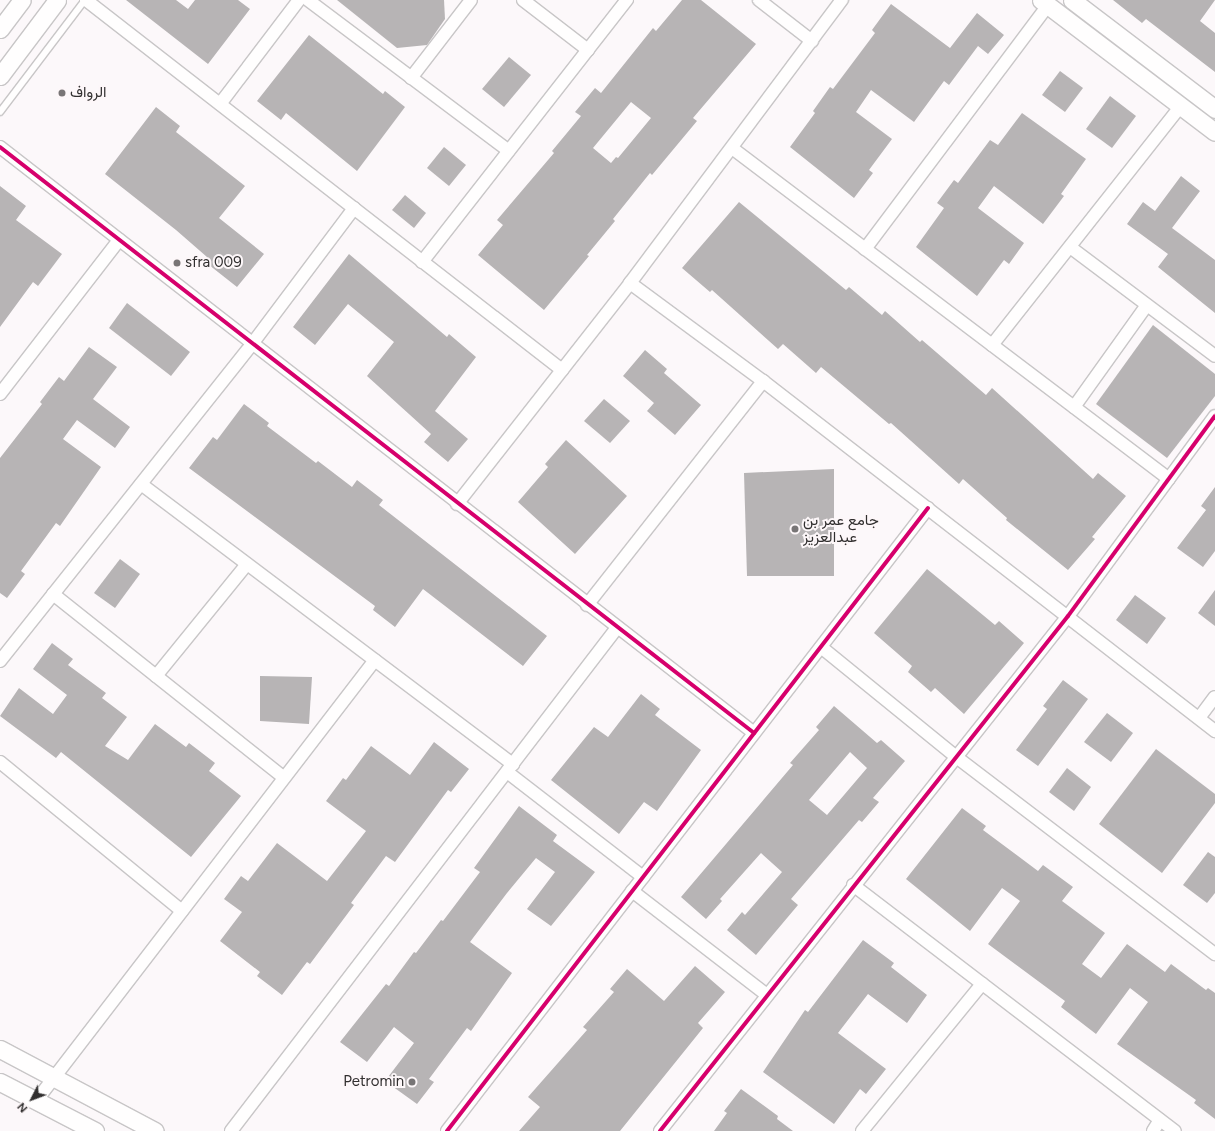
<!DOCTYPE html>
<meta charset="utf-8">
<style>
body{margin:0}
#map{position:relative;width:1215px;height:1131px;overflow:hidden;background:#fcf8fa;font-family:Figtree,Vazirmatn,sans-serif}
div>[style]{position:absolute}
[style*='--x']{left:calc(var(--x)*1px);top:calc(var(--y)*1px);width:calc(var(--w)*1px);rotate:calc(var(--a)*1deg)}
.building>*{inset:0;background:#b7b4b5}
.roads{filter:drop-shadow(1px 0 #c8c6c7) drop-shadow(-1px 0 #c8c6c7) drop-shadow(0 1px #c8c6c7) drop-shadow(0 -1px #c8c6c7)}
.lane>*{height:6px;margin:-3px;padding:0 3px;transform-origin:3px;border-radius:3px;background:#fffefe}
.street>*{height:12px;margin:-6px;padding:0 6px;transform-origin:6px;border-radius:6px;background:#fffefe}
.secondary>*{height:17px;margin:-8.5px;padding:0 8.5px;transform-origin:8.5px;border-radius:8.5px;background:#fffefe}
.cycleway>*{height:4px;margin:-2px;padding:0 2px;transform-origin:2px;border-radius:2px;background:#d6006c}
.dots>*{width:11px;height:11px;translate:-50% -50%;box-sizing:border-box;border:2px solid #fdf7f9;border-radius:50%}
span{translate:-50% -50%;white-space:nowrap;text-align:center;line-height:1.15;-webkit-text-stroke:4px #fdf7f9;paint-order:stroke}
.poi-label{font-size:15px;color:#312f2f}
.left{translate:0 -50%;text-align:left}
.right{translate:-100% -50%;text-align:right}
.north{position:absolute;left:12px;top:1079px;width:40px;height:40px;-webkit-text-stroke:3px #fdf7f9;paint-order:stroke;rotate:228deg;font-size:11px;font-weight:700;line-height:16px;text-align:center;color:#312f2f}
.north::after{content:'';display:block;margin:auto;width:14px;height:18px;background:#312f2f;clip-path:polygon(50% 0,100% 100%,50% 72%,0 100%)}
</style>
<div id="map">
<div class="building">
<i style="clip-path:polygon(126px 0,176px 0,188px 9px,195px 0,238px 0,250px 9px,208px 64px)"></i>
<i style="clip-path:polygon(337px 0,444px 0,445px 19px,427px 45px,397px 48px)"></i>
<i style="clip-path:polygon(evenodd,682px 0,701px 0,756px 44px,693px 118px,697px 121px,652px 175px,650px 173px,613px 219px,615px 221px,587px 255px,589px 256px,544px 310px,478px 255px,503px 225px,497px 220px,554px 153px,552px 151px,581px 116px,575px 112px,595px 88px,601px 93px,653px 28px,656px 31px,682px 0,631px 102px,651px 118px,618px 158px,616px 157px,611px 163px,593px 148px,631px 102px)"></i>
<i style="clip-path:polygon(1113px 0,1215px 0,1200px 21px,1215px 33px,1215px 72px,1146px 19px,1142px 23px)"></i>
<i style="clip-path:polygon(891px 4px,950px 48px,977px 13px,1004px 35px,988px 54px,978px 46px,949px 85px,944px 81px,914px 122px,871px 90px,856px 112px,892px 139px,869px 170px,873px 173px,854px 198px,790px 147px,815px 113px,813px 111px,830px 87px,833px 89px,875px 33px,872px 30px)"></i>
<i style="clip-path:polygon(309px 35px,383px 94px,385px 91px,405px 107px,357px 171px,286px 113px,281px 120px,257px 101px)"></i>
<i style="clip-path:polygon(509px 57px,531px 75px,504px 107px,482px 89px)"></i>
<i style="clip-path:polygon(1060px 71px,1083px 88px,1065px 112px,1042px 95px)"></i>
<i style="clip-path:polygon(1110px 96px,1136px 116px,1112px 148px,1086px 129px)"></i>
<i style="clip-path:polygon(156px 107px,180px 126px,176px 132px,245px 186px,219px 218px,264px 254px,237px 287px,204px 261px,207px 257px,176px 230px,105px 174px)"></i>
<i style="clip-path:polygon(1022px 113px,1086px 159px,1061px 194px,1064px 196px,1043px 224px,994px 186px,978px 208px,1024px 243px,1009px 264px,1004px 260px,977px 296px,916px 247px,944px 208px,937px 203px,954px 180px,958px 183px,990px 140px,998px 145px)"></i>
<i style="clip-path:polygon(444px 147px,466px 165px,449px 186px,427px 168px)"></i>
<i style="clip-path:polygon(1181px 176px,1200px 191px,1172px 228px,1215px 260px,1215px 313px,1158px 267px,1168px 254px,1127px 224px,1143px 202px,1155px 211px)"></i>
<i style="clip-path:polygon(0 186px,26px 206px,16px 220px,62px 254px,38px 286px,33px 282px,0 327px)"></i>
<i style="clip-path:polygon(405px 195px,426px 213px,414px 228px,392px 210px)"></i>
<i style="clip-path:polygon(739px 202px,846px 290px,849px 287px,882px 315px,885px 311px,920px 342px,922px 340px,986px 395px,992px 388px,1093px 479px,1098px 473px,1126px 496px,1092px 537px,1095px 539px,1068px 570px,1006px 520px,1007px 518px,963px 479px,959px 484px,891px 423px,889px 424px,821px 367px,816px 373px,783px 344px,778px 349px,712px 290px,710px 292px,682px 268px)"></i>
<i style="clip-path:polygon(349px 254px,447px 337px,449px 334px,476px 357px,435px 411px,468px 439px,448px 462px,424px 442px,431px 434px,367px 376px,394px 342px,348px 304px,315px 345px,293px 327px)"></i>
<i style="clip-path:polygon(127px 303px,190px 352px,171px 376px,109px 328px)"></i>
<i style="clip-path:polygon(1153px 325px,1215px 374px,1215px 396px,1167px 458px,1096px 404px)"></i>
<i style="clip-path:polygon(89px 347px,117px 367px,93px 399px,130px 427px,115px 448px,77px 420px,63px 439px,101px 467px,60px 526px,56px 523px,21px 571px,25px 574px,7px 598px,0 593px,0 458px,42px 404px,40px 402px,59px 377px,64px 381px)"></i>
<i style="clip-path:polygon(645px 350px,667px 369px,664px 373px,701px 405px,675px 435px,647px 411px,654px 403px,623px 376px)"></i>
<i style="clip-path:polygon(604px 399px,630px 421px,610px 443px,584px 421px)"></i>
<i style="clip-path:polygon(244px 404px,269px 423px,267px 426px,316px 463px,318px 461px,352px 487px,357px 480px,383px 500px,379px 505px,547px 636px,523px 666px,423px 589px,395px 627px,373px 610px,375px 606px,189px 468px,213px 437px,217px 440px)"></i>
<i style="clip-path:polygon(566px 440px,627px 496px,575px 554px,518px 502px,548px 467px,545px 464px)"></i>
<i style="clip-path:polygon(834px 469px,834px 576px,747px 576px,744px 473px)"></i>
<i style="clip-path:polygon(1215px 487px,1215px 551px,1203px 567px,1177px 548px,1206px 510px,1201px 506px)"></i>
<i style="clip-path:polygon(120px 559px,140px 574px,115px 608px,94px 593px)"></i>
<i style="clip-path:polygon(927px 569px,995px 625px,999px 621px,1024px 643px,964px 714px,935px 688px,931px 692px,908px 672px,912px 666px,874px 633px)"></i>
<i style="clip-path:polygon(1215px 590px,1215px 626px,1198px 613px)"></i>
<i style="clip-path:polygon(1135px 595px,1166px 618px,1147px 644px,1116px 620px)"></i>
<i style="clip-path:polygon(52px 643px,73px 659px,68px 665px,106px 693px,102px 698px,127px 717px,105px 746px,128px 760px,155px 724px,186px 747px,189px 743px,215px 763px,209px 771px,241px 796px,191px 857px,61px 752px,56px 758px,0 716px,19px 688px,53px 714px,67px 695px,33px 669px)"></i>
<i style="clip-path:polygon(260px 676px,312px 677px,309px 724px,260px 721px)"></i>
<i style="clip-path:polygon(1063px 680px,1088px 699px,1038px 766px,1016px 750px,1047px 709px,1043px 706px)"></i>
<i style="clip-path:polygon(641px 694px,660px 709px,655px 715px,701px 750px,657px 811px,644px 802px,619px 834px,551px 780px,594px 727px,608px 737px)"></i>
<i style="clip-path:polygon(evenodd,834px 706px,877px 743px,881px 740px,905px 761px,873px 798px,879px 802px,862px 822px,859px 820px,791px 899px,798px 905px,756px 955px,727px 930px,742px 912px,745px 915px,782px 872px,761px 853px,720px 899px,722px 901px,706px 919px,681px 897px,793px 765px,790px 763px,819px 730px,816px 727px,834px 706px,850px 752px,867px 768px,827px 815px,809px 800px,850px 752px)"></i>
<i style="clip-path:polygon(1107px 713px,1133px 733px,1111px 762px,1084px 742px)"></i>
<i style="clip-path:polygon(434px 742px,469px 769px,451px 792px,448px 790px,395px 862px,386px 856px,351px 903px,354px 905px,310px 964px,307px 962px,282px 995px,257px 976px,260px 972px,220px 941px,242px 912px,224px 899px,241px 876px,248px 881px,277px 843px,327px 881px,366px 831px,326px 801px,343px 778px,346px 780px,371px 746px,410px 775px)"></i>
<i style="clip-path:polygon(1156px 749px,1215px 794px,1215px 803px,1162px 873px,1099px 824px)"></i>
<i style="clip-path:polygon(1067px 768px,1091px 787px,1074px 811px,1049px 792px)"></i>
<i style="clip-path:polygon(519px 806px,557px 835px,553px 841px,595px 872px,551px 926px,527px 909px,555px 872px,536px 858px,507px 893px,470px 942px,512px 973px,471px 1031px,467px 1028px,429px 1079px,434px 1082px,417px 1104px,385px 1081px,414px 1043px,394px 1027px,367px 1062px,340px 1042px,386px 984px,389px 986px,414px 952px,416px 953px,441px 920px,443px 921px,480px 872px,474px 868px)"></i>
<i style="clip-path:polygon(962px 808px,986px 826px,983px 830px,1038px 871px,1043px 865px,1073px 887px,1062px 901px,1105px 933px,1082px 964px,1101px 978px,1127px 944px,1165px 972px,1171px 964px,1206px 990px,1208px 988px,1215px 993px,1215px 1119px,1194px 1103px,1196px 1100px,1117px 1044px,1148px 1002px,1130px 988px,1096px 1034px,1061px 1007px,1065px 1001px,988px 944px,1020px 901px,1002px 888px,970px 931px,906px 879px)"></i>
<i style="clip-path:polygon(1208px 852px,1215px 857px,1215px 893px,1207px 903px,1183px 885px)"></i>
<i style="clip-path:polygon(863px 940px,894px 963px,891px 967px,927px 995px,907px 1023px,868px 994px,838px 1033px,886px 1069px,866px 1094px,860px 1089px,834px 1124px,763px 1072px,805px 1010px,808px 1012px)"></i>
<i style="clip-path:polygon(695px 966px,725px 992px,698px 1023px,703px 1028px,620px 1131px,519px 1131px,540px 1107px,528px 1097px,587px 1030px,583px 1027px,614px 992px,610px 989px,627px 969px,664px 1001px)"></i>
<i style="clip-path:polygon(741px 1089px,778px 1116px,777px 1119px,793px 1131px,714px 1131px,727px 1113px,724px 1111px)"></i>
</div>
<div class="roads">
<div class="lane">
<i style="--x:0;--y:112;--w:141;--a:-52.8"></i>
</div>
<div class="street">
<i style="--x:86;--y:0;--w:603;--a:37.86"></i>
<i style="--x:308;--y:0;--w:251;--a:36.9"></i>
<i style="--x:523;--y:0;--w:82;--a:37.6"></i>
<i style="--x:759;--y:0;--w:67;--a:37.7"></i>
<i style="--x:411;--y:78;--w:98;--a:-52.4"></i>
<i style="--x:220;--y:104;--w:131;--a:-52.8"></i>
<i style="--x:0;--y:147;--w:955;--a:37.85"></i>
<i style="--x:732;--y:148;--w:548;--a:37.14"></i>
<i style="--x:1070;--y:247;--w:181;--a:36.9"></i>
<i style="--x:865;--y:249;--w:305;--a:-53.1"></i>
<i style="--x:422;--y:262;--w:333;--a:-52"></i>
<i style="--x:630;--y:283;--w:165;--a:36.4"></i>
<i style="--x:763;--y:381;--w:572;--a:37.75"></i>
<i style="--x:992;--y:345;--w:305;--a:-51.7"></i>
<i style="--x:0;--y:394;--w:195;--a:-52.3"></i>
<i style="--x:1074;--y:407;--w:125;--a:-54.4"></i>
<i style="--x:141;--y:484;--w:466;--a:37"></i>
<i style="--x:457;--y:504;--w:281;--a:-51.9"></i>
<i style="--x:630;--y:283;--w:354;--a:-53.2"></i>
<i style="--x:53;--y:594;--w:295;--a:38.5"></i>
<i style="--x:587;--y:605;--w:285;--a:-51.8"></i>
<i style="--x:821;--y:647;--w:173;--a:39.1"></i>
<i style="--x:955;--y:756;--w:327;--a:37.3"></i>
<i style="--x:0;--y:661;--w:405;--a:-51.5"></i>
<i style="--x:252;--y:344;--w:170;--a:-53.1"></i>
<i style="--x:156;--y:676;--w:144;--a:-50.9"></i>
<i style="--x:1199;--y:718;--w:26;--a:-53"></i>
<i style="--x:0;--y:762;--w:235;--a:39.3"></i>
<i style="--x:507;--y:772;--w:172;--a:37.7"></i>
<i style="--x:853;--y:885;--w:405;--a:37.4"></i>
<i style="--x:632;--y:891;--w:170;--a:37.6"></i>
<i style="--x:36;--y:1101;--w:556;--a:-52.45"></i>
<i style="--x:231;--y:1131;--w:633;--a:-52.51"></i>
<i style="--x:447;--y:1131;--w:787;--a:-52.33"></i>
<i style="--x:660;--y:1131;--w:657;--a:-51.61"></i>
<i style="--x:1068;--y:616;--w:248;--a:-53.7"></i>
<i style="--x:862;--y:1131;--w:190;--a:-50.8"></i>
<i style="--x:1153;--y:1131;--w:13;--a:-58"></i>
</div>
<div class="secondary">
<i style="--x:1041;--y:0;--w:218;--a:37.2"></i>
<i style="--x:1072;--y:0;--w:180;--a:37.3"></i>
<i style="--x:0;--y:29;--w:36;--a:-53"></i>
<i style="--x:0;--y:76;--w:95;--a:-53.1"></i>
<i style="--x:0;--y:1049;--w:175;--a:27.9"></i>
<i style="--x:0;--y:1082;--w:107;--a:27.3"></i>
</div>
</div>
<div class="cycleway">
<i style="--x:0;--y:147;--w:955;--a:37.85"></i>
<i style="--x:447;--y:1131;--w:787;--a:-52.33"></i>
<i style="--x:660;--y:1131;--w:657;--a:-51.61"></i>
<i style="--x:1068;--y:616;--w:248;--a:-53.7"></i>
</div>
<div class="dots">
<i style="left:62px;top:93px;background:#787576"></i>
<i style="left:177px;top:263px;background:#787576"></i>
<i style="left:795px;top:529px;background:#787576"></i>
<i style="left:412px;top:1082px;background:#787576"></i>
</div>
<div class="poi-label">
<span class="left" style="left:70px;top:93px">الرواف</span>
<span class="left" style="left:185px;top:263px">sfra 009</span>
<span class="left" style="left:803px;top:529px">جامع عمر بن<br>عبدالعزيز</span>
<span class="right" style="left:404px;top:1082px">Petromin</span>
</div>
<div class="north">N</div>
</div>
